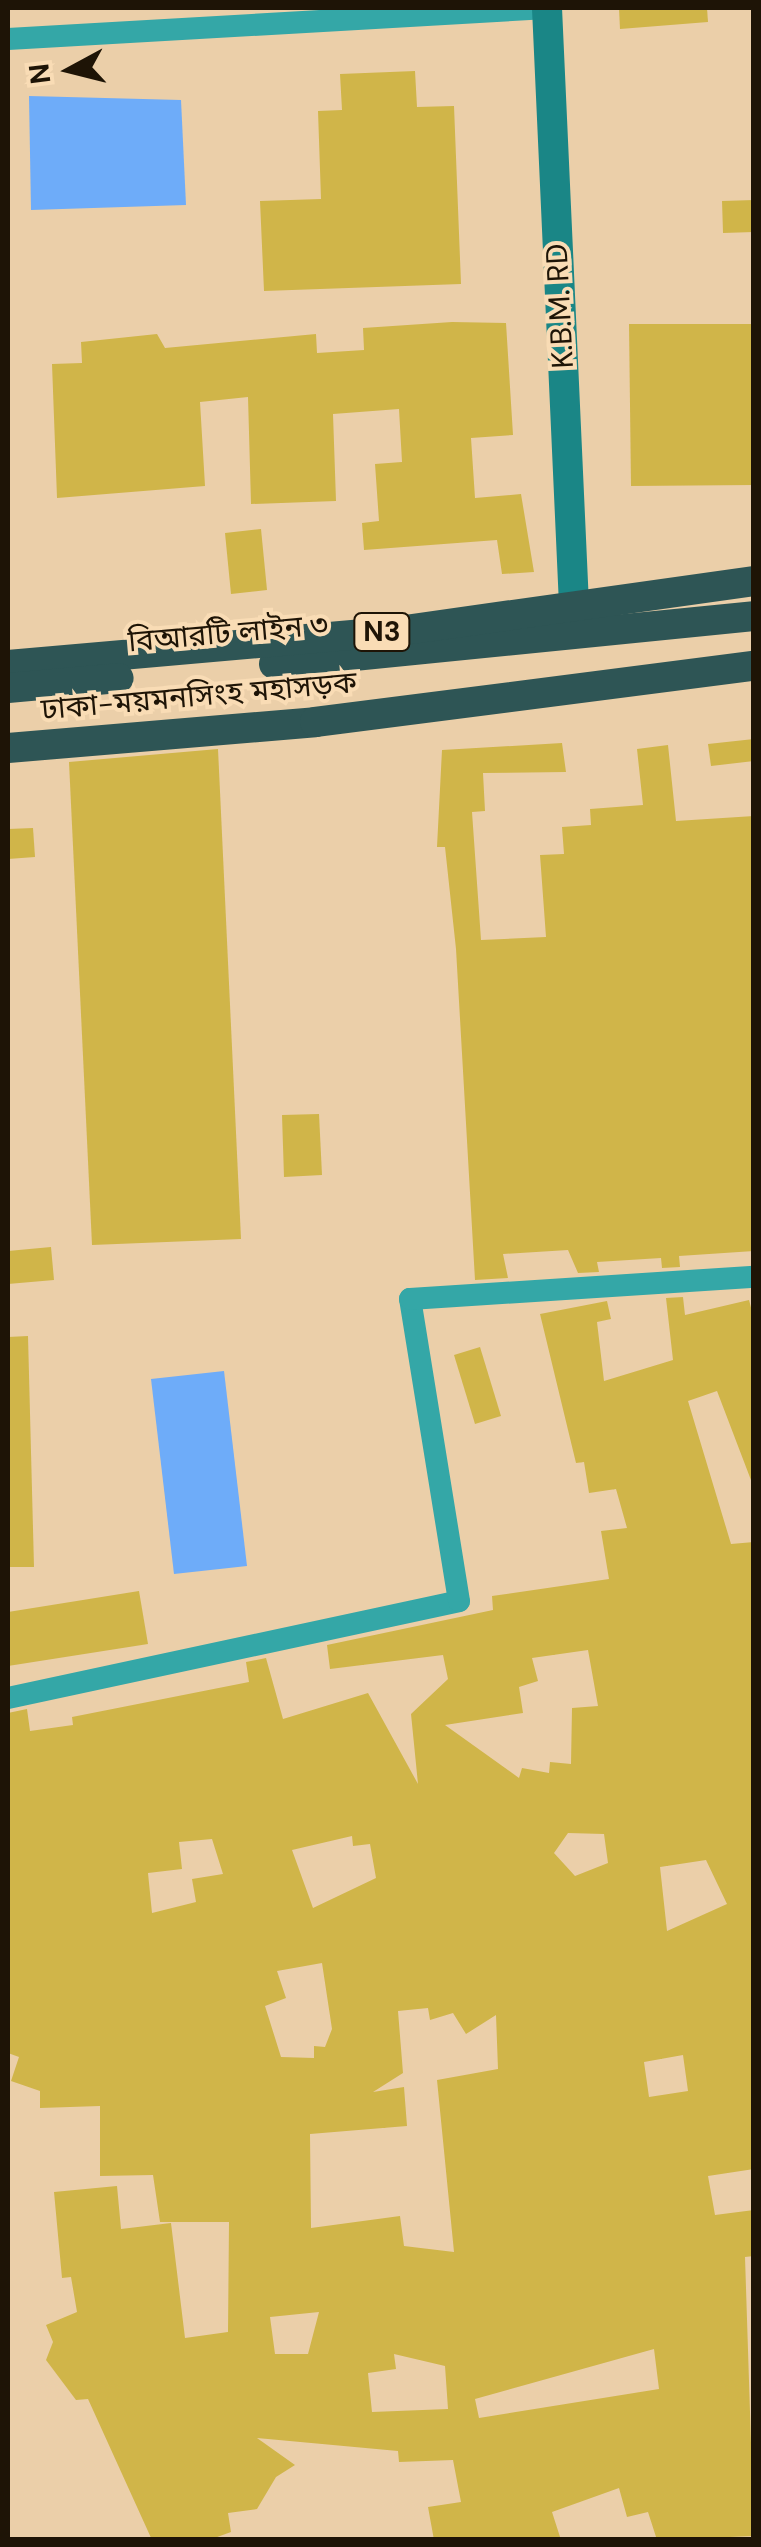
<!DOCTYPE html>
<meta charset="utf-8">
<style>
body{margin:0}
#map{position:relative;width:761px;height:2547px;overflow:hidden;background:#ebcfa9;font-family:"DM Sans","Noto Sans Bengali",sans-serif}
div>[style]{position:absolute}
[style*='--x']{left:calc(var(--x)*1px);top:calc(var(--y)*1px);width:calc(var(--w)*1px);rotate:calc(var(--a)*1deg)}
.water>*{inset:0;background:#6eacf9}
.building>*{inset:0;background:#d0b549}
.street>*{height:22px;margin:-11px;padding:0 11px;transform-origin:11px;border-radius:11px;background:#34a7a7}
.secondary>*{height:30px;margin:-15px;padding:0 15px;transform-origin:15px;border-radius:15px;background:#1a8686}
.highway>*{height:30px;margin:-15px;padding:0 15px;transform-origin:15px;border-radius:15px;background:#2e5555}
span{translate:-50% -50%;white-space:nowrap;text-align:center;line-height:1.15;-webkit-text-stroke:8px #f9dcb5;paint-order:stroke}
.shield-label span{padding:2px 8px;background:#f9dcb5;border:2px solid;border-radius:8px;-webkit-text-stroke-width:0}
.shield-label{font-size:28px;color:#1e1406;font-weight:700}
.street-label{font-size:30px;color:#1e1406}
.frame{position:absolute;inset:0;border:10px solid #1e1406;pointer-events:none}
.north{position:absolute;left:20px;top:20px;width:100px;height:100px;-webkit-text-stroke:8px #f9dcb5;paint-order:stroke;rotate:263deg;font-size:28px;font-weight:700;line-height:40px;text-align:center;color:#1e1406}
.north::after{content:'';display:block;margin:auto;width:35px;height:45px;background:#1e1406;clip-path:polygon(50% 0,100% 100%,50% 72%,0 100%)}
</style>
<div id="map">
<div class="water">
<i style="clip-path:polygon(29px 96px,181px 100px,186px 205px,31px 210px)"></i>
<i style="clip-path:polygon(224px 1371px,247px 1566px,174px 1574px,151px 1379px)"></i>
</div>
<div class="building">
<i style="clip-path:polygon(619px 8px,707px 8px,708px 22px,620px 29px)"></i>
<i style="clip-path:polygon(415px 71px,417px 107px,454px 106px,461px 284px,264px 291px,260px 201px,321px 199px,318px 111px,342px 110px,340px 74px)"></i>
<i style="clip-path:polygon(754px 200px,754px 232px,723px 233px,722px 201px)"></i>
<i style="clip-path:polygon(452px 322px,506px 323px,513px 435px,471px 438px,475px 498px,521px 494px,534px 572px,502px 574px,497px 540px,364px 550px,362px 523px,379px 521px,375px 464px,402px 462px,399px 409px,333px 414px,336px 501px,251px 504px,248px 397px,200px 402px,205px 486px,57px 498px,52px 364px,82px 363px,81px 342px,157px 334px,165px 348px,316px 334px,317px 353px,364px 350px,363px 328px)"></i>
<i style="clip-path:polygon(629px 324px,754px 324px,754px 485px,631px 486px)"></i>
<i style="clip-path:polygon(261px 529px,267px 590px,231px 594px,225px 533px)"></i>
<i style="clip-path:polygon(754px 739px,754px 761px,711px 766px,708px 744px)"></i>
<i style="clip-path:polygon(562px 743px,566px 772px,483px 773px,485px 811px,472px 812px,481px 940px,546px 937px,540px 855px,564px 854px,562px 827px,591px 825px,590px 809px,643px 805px,637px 749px,668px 745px,676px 821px,754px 816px,754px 1251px,679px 1256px,680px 1267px,662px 1268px,661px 1258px,597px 1262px,599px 1272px,578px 1273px,568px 1250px,503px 1254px,508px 1278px,475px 1280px,456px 949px,445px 847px,437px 847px,442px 750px)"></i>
<i style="clip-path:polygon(218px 749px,241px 1239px,92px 1245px,69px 762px)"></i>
<i style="clip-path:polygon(33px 828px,35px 857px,8px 859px,8px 829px)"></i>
<i style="clip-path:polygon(319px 1114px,322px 1175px,284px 1177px,282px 1115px)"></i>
<i style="clip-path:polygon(51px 1247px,54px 1280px,8px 1284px,8px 1251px)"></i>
<i style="clip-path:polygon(evenodd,683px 1297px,685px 1315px,749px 1300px,754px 1319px,754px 1488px,717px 1391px,688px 1401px,731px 1544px,754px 1542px,754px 2169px,708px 2176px,715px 2215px,754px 2210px,754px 2256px,745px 2257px,754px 2536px,657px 2540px,648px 2512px,627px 2517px,619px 2488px,552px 2512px,561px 2540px,434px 2540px,428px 2507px,461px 2502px,453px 2460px,399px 2462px,398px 2451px,257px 2438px,295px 2465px,276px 2477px,257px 2509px,228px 2513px,231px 2532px,209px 2540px,152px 2540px,88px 2399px,76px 2400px,46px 2360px,53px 2342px,46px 2325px,77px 2312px,71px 2277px,62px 2278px,54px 2192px,117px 2186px,121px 2229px,171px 2223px,185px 2338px,228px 2332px,229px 2222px,160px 2222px,153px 2175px,100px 2176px,100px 2106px,40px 2108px,40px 2091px,11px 2081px,19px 2057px,8px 2053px,8px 1713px,27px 1709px,30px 1731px,73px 1725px,72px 1717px,249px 1682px,246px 1662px,266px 1658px,283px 1719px,368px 1693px,418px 1784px,411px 1714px,448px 1679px,443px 1655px,330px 1669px,327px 1645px,493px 1610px,492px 1596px,609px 1579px,601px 1531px,627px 1528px,616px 1489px,589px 1493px,584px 1462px,576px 1463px,540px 1314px,607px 1301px,611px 1319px,597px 1322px,604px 1381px,673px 1360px,666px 1298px,683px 1297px,588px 1650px,598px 1706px,572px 1708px,571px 1764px,550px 1762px,549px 1773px,522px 1768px,519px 1778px,445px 1725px,523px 1713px,519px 1687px,538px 1681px,532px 1658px,588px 1650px,683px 1297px,568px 1833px,604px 1834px,608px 1863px,575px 1876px,554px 1853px,568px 1833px,683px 1297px,352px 1836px,353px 1846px,370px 1844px,376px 1878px,313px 1908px,292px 1850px,352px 1836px,683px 1297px,212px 1839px,223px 1874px,192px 1879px,196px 1902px,152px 1913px,148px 1873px,182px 1869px,179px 1842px,212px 1839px,683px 1297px,706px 1860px,727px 1904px,667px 1931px,660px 1867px,706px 1860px,683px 1297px,322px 1963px,332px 2029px,325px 2047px,314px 2046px,314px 2058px,281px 2057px,265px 2006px,286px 1998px,277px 1971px,322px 1963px,683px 1297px,428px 2008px,430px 2020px,453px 2013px,466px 2034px,496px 2015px,498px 2069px,437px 2080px,454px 2252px,404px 2246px,400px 2216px,311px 2228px,310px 2134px,407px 2126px,404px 2087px,373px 2092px,403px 2073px,398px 2011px,428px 2008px,683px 1297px,683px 2055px,688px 2091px,649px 2097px,644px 2062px,683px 2055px,683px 1297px,319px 2312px,308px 2354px,275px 2354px,270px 2317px,319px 2312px,683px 1297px,654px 2349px,659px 2389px,479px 2418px,475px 2399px,654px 2349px,683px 1297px,394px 2354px,445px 2366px,448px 2409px,372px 2412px,368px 2373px,396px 2369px,394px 2354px)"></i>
<i style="clip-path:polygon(28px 1336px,34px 1567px,8px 1567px,8px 1337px)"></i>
<i style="clip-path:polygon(480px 1347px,501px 1416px,475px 1424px,454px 1355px)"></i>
<i style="clip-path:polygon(139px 1591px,148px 1644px,8px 1666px,8px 1612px)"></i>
</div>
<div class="street">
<i style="--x:8;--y:39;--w:540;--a:-3.29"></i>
<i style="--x:8;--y:1698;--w:461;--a:-12.1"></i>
<i style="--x:459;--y:1601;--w:306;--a:-99.2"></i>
<i style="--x:410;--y:1299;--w:345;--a:-3.7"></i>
</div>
<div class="secondary">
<i style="--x:547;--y:8;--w:598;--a:87.41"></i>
</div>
<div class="highway">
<i style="--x:274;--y:664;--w:482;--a:-5.7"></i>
<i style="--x:8;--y:665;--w:391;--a:-5"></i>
<i style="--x:398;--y:631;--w:359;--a:-8"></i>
<i style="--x:8;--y:688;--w:111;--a:-5.1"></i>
<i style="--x:8;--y:748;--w:308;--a:-4.8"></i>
<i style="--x:315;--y:722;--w:443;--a:-7.3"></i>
</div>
<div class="shield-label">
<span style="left:382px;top:632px">N3</span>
</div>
<div class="street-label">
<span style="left:560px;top:306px;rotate:-93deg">K.B.M. RD</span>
<span style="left:228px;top:633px;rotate:-5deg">বিআরটি লাইন ৩</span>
<span style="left:199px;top:696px;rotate:-5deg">ঢাকা-ময়মনসিংহ মহাসড়ক</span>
</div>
<div class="frame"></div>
<div class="north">N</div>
</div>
